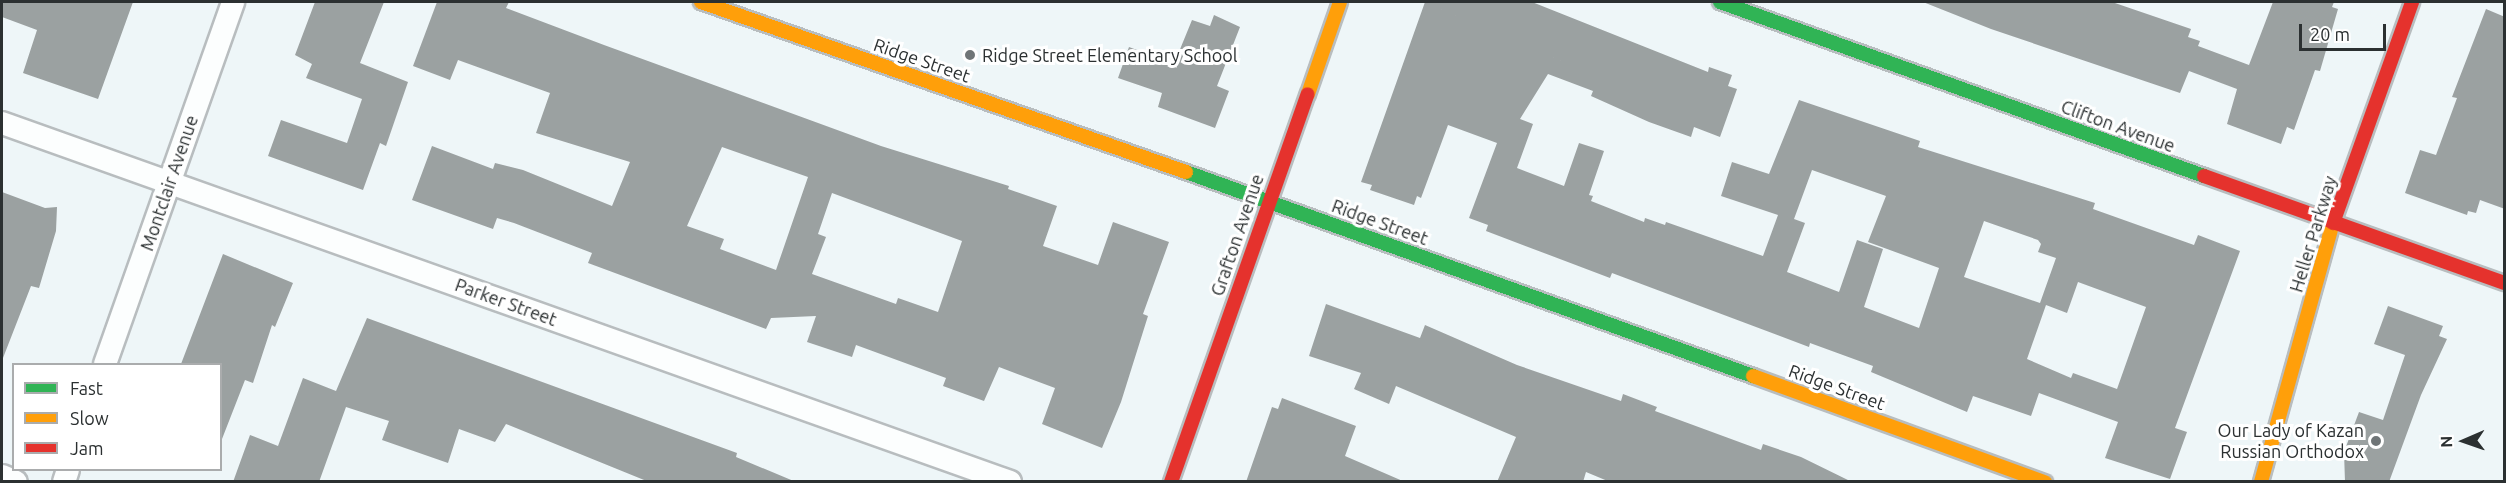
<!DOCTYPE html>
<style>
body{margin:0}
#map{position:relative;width:2506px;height:483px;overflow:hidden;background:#eef6f8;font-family:Ubuntu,sans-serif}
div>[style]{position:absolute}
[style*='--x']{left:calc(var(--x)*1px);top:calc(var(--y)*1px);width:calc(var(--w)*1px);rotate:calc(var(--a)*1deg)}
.building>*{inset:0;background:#9ba1a1}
.roads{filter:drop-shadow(2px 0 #b8bdbf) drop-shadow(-2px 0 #b8bdbf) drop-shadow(0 2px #b8bdbf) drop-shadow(0 -2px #b8bdbf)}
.street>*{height:22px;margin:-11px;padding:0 11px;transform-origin:11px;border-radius:11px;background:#fcfefe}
.fast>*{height:14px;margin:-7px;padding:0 7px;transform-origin:7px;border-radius:7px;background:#30b455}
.slow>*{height:14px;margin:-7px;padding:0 7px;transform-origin:7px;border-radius:7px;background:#ff9f0a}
.jam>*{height:14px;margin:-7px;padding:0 7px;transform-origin:7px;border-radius:7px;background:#e5322d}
.dots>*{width:16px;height:16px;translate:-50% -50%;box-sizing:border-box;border:3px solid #fff;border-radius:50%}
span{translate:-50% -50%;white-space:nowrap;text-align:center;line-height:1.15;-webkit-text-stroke:6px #fff;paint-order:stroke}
.poi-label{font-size:18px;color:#2b3031}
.left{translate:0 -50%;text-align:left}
.right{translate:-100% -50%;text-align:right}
.street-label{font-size:18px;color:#2b3031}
.frame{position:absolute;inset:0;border:3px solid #2b3031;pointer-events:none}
.legend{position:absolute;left:12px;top:363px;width:210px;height:108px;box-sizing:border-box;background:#fff;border:2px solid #aaacad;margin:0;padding:8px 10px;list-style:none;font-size:18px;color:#2b3031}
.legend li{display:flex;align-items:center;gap:12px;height:30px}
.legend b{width:30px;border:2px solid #aaacad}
.north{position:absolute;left:2434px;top:411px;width:60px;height:60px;-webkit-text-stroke:4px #fff;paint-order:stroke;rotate:268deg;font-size:16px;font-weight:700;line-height:24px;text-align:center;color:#2b3031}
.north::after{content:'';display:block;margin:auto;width:21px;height:27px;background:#2b3031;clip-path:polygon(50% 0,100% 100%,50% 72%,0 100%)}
.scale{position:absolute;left:2299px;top:24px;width:87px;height:27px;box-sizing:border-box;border:3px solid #2b3031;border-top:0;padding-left:8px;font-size:18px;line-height:21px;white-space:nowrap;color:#2b3031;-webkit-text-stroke:4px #fff;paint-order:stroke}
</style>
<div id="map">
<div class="building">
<i style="clip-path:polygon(2px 2px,133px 2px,98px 99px,23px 73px,37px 30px,2px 17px)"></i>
<i style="clip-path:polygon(315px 2px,384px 2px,360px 63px,408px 82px,386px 146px,380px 143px,363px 190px,268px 156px,281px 120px,347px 143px,362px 99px,306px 78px,312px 64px,295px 55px)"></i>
<i style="clip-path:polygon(evenodd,437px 2px,509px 2px,506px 8px,604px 45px,881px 146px,1009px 186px,1008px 189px,1057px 206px,1043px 246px,1098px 265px,1113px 222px,1169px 242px,1143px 314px,1148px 316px,1121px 402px,1102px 448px,1042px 424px,1055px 388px,999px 367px,984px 401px,943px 386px,946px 378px,856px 345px,852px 357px,807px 342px,816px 316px,771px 318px,766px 329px,588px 263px,592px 253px,514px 223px,497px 218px,493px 229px,412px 200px,432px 146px,493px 169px,495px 163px,523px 170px,612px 206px,630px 162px,536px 133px,550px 93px,458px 60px,450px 80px,413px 66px,437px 2px,722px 147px,808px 177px,776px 270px,720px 249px,724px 239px,687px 226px,722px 147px,437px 2px,832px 193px,962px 241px,938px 312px,898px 298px,896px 304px,812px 274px,826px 237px,818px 234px,832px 193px)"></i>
<i style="clip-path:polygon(evenodd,1425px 2px,1532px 2px,1708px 72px,1709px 67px,1732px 75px,1728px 86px,1737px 89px,1720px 137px,1694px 127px,1691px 137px,1649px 122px,1591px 96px,1593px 91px,1548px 74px,1520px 119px,1533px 124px,1517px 168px,1564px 186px,1579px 143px,1604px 151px,1589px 195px,1593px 196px,1591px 201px,1644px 222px,1645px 218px,1665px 225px,1666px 222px,1763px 256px,1778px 215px,1721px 196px,1732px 162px,1769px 174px,1799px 100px,1920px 141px,1918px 147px,2095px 203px,2093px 209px,2194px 245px,2198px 235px,2240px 251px,2175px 428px,2187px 432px,2170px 479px,2105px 458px,2118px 422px,2039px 393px,2031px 416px,1973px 396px,1967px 412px,1871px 372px,1873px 366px,1810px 343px,1809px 347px,1612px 273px,1610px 278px,1486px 231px,1488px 225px,1469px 218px,1497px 143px,1448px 125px,1421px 198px,1417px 196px,1414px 205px,1370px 190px,1372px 185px,1361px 182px,1425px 2px,1812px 170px,1886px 196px,1868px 242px,1939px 268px,1919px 328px,1864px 307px,1883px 249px,1857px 240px,1839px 292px,1787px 272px,1805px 223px,1794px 219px,1812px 170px,1425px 2px,1984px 221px,2038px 240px,2041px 244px,2038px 252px,2056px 258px,2040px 303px,1964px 277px,1984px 221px,1425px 2px,2078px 282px,2146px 307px,2117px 389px,2073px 373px,2071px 378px,2027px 359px,2046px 305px,2067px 313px,2078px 282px)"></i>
<i style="clip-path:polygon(1923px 2px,2112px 2px,2191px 29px,2188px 37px,2200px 41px,2198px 46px,2249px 65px,2273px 2px,2334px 2px,2332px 7px,2338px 9px,2320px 71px,2315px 70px,2294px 130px,2287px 127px,2281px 144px,2227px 124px,2237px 89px,2189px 71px,2180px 93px,1991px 29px)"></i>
<i style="clip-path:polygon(2486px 9px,2505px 17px,2505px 209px,2480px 200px,2476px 213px,2468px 211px,2467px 215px,2405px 193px,2420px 150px,2436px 155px,2457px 98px,2452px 97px)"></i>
<i style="clip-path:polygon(1214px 15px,1240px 27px,1217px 86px,1229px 91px,1215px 128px,1158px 107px,1162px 93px,1118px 78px,1129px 47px,1174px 64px,1192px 20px,1210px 26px)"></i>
<i style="clip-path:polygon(2px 192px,45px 208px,57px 207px,56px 231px,39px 288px,31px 286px,3px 358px)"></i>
<i style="clip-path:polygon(223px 254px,293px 283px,275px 327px,272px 325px,253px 383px,245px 380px,222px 439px,220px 364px,181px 364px)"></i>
<i style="clip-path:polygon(1326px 304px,1420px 338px,1425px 325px,1517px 365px,1621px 401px,1623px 394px,1657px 407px,1655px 411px,1761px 450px,1763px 444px,1801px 457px,1852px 482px,1610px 482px,1586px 472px,1583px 482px,1497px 482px,1516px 437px,1396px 386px,1389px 404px,1354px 389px,1361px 373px,1309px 356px)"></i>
<i style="clip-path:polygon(2388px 306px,2443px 326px,2439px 336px,2447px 339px,2421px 395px,2389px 482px,2345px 482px,2344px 452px,2359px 412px,2383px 420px,2405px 355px,2374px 344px)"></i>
<i style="clip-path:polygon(367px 318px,737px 453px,736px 457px,796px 482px,649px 482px,506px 424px,495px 442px,459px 429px,448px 463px,382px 440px,389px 421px,346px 407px,319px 482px,233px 482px,250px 435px,278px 446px,303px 378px,336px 391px)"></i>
<i style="clip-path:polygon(1282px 398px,1356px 426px,1345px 456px,1405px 482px,1246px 482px,1272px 407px,1278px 409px)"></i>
</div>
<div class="roads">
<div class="street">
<i style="--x:2;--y:123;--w:1070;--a:19.6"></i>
<i style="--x:105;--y:364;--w:384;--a:-70.5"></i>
<i style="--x:2;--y:476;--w:15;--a:23"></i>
<i style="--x:64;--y:482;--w:13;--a:-72"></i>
</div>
<div class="fast">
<i style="--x:1720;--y:2;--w:514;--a:19.77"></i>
<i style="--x:1186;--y:172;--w:603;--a:19.79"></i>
</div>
<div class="slow">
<i style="--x:701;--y:2;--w:514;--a:19.32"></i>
<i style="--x:1308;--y:94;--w:97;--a:-70.8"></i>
<i style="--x:1753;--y:376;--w:311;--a:20"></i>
<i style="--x:2261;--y:482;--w:269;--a:-74.5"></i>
</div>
<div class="jam">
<i style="--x:2204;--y:176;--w:319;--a:19.6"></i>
<i style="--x:2333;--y:223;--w:235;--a:-70.3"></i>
<i style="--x:1171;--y:482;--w:411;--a:-70.6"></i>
</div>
</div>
<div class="dots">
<i style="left:970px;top:55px;background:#6f7577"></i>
<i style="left:2376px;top:441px;background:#6f7577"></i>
</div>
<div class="poi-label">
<span class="left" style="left:982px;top:55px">Ridge Street Elementary School</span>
<span class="right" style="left:2364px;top:441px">Our Lady of Kazan<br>Russian Orthodox</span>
</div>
<div class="street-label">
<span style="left:922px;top:60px;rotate:19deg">Ridge Street</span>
<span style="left:2118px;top:126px;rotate:20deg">Clifton Avenue</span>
<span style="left:169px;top:183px;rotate:-71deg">Montclair Avenue</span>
<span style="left:1380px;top:222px;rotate:20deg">Ridge Street</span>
<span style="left:2313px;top:234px;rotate:-73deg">Heller Parkway</span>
<span style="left:1237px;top:235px;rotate:-71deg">Grafton Avenue</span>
<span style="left:506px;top:302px;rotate:20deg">Parker Street</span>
<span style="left:1837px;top:387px;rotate:20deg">Ridge Street</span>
</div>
<div class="frame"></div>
<ul class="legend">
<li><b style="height:8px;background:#30b455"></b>Fast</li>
<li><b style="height:8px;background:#ff9f0a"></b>Slow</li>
<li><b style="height:8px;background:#e5322d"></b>Jam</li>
</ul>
<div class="north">N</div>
<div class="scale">20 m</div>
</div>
